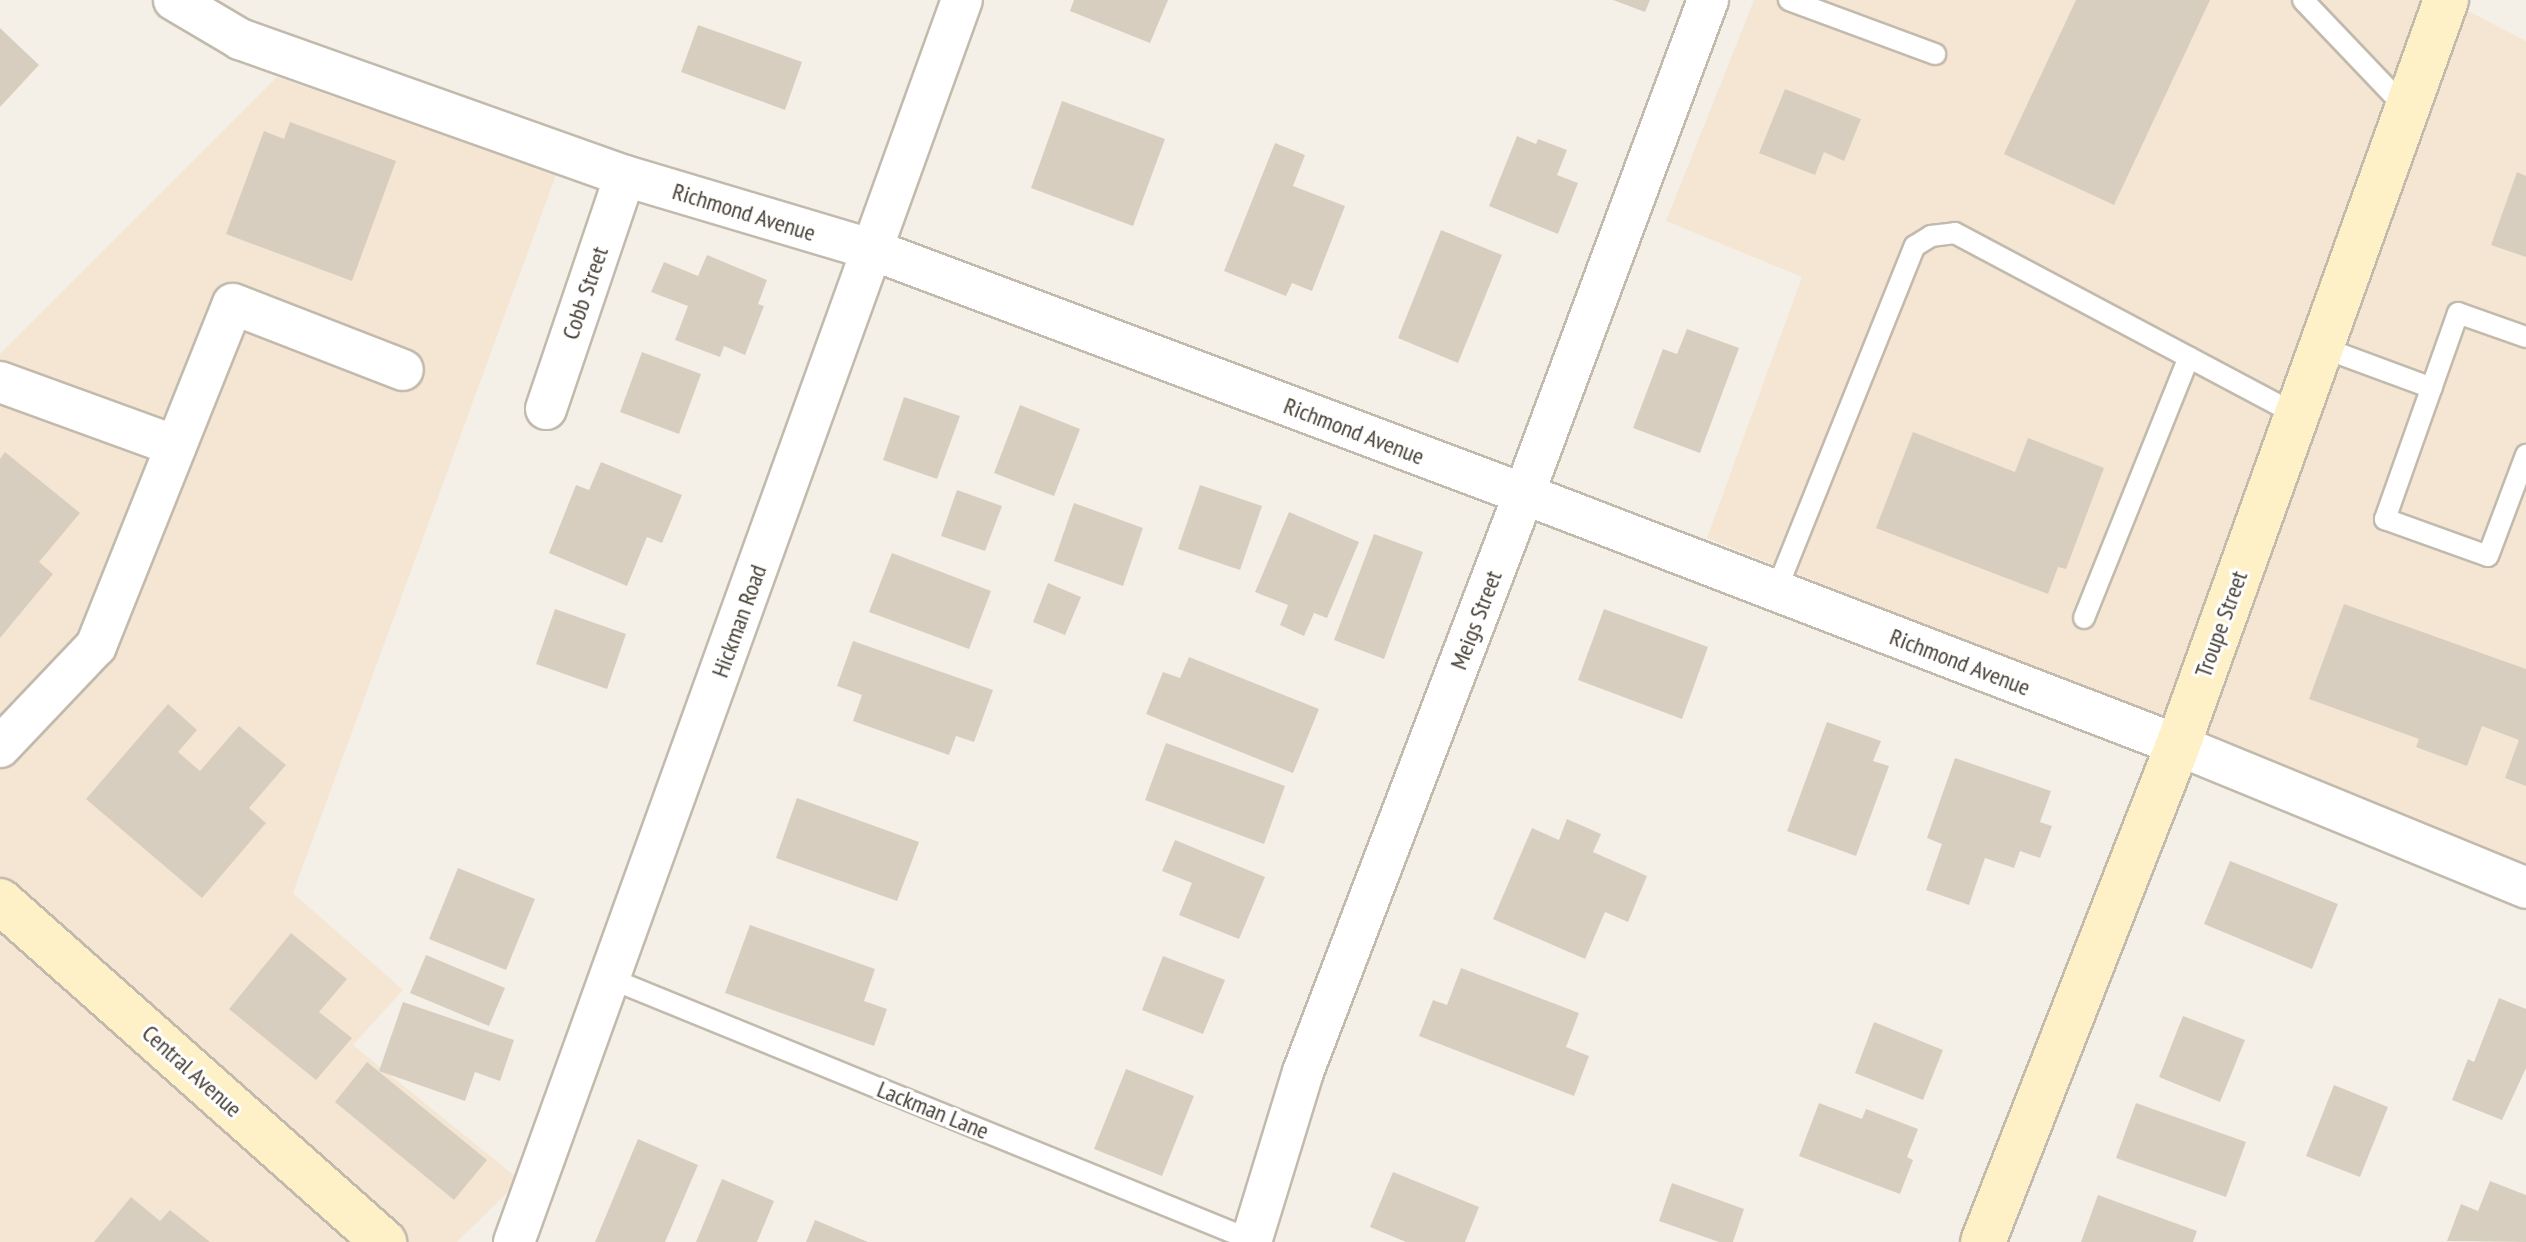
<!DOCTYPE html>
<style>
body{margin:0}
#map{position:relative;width:2526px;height:1242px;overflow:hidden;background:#f4f0e7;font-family:"PT Sans Narrow",sans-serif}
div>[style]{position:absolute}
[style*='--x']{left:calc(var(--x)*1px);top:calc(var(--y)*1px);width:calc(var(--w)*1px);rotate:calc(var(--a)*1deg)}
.commercial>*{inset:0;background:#f5e6d3}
.building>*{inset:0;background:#d8cec0}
.roads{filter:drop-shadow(2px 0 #c2baad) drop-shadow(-2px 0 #c2baad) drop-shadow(0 2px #c2baad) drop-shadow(0 -2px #c2baad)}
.lane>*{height:20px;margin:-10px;padding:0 10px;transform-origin:10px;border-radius:10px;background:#fff}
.street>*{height:40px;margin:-20px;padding:0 20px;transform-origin:20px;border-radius:20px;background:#fff}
.secondary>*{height:44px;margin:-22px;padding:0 22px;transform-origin:22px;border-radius:22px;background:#fef0c7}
span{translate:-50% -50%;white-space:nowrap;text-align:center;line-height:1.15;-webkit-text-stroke:6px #fff;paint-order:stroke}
.street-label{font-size:24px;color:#474036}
</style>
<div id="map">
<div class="commercial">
<i style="clip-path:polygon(1754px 0,2447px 0,2526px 41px,2526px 865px,1707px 538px,1802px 277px,1666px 221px)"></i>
<i style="clip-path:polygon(277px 77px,556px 175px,293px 893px,403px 990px,353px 1045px,520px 1180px,457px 1242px,0 1242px,0 354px)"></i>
</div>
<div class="building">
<i style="clip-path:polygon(1074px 0,1168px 0,1150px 43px,1070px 11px)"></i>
<i style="clip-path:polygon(1613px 0,1650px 0,1645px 12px)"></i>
<i style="clip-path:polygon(2076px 0,2210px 0,2114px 205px,2004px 154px)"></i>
<i style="clip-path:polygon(698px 25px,802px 62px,785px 110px,681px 72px)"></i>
<i style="clip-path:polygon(0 28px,39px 65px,0 107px)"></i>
<i style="clip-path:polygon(1785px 89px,1861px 119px,1844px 161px,1824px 152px,1815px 175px,1759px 153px)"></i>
<i style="clip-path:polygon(1062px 101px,1165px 139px,1133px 226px,1031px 188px)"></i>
<i style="clip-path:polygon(290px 122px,396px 161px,352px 281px,226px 234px,264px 131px,284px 139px)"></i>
<i style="clip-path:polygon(1517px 136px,1536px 144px,1538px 139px,1567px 150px,1557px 175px,1578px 183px,1558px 234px,1489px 206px)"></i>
<i style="clip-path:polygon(1275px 143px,1305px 155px,1293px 186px,1345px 206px,1312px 291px,1292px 283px,1286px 296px,1224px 271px)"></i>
<i style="clip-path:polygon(2517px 172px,2526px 176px,2526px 257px,2491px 245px)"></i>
<i style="clip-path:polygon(1441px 230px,1502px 255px,1458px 363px,1398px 338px)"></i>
<i style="clip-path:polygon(707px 255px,767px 280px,758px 304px,764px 306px,745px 355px,724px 346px,720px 357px,675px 340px,688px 306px,651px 292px,664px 262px,698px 276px)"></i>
<i style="clip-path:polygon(1687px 329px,1739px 348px,1700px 453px,1633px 428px,1663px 349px,1677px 354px)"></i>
<i style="clip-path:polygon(642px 352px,701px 374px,679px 434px,620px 412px)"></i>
<i style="clip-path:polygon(904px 397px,960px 416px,937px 479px,883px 460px)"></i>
<i style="clip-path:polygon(1020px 405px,1080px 429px,1054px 496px,994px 473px)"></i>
<i style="clip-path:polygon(1913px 432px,2015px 472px,2028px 438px,2104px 468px,2066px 569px,2058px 567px,2048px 594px,1876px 528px)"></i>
<i style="clip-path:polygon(5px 452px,80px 513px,39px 562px,53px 574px,0 638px,0 459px)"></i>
<i style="clip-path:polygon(601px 462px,682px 495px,662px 543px,647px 537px,627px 586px,549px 553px,576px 485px,589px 490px)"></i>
<i style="clip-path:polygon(1200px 485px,1262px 506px,1240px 570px,1178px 549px)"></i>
<i style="clip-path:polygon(957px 490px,1002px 506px,985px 551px,941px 536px)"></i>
<i style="clip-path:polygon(1074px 503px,1143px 528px,1123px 586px,1054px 561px)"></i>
<i style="clip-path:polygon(1289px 512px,1359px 542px,1327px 618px,1314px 613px,1304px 636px,1280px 625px,1288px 605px,1255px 592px)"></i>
<i style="clip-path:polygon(1374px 534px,1423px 552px,1384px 659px,1334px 640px)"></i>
<i style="clip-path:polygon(892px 553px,991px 591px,969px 649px,869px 612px)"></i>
<i style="clip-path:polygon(1048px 583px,1081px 597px,1065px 635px,1033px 622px)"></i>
<i style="clip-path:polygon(2344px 604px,2526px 669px,2526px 786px,2505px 778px,2519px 740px,2482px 726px,2467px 766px,2416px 747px,2419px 739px,2309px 699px)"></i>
<i style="clip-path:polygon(555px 609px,626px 634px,607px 689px,536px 664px)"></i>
<i style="clip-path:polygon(1604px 609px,1708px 647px,1682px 719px,1578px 680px)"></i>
<i style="clip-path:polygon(853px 641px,993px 690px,974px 742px,956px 736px,949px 755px,853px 721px,862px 695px,837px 686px)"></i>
<i style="clip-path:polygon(1189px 657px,1319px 709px,1293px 773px,1146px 714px,1163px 672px,1180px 678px)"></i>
<i style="clip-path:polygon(168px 704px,197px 730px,178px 752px,200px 771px,239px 726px,286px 765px,249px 808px,266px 823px,202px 898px,86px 799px)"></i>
<i style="clip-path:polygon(1827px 722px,1881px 741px,1873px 761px,1889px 766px,1856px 856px,1787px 831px)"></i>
<i style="clip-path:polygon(1166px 743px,1285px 786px,1264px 844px,1145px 800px)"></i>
<i style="clip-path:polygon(1955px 758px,2051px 791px,2040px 822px,2052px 826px,2040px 858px,2020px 851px,2014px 868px,1985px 858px,1969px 905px,1926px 890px,1942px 844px,1927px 838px)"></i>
<i style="clip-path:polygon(797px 798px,919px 842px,897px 901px,776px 858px)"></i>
<i style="clip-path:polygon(1567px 819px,1601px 834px,1593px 852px,1647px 876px,1628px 922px,1605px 912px,1585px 959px,1493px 919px,1532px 828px,1559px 840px)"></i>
<i style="clip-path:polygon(1175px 840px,1265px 877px,1239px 939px,1179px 915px,1192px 883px,1162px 871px)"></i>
<i style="clip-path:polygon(2230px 861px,2338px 904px,2312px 969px,2204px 924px)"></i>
<i style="clip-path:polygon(458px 868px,535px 899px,506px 970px,429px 939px)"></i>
<i style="clip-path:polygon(750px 925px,875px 969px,864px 1001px,887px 1009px,874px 1046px,725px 993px)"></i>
<i style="clip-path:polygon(291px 933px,347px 979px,319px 1012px,352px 1038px,316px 1080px,229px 1009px)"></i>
<i style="clip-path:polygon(426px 955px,505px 988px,489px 1026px,410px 993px)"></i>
<i style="clip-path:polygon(1163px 956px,1225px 980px,1203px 1034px,1142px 1010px)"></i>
<i style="clip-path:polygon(1461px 968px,1579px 1013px,1566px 1047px,1589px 1056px,1574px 1096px,1419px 1036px,1433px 1000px,1447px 1005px)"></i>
<i style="clip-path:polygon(2499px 998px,2526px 1009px,2526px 1068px,2502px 1120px,2452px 1100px,2468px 1059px,2474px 1062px)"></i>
<i style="clip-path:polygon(403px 1002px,514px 1040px,500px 1081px,475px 1072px,465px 1101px,379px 1071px)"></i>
<i style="clip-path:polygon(2183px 1016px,2245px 1040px,2220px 1102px,2159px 1077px)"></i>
<i style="clip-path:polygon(1874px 1022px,1943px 1050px,1923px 1100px,1855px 1073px)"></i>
<i style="clip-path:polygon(367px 1062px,487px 1160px,454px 1200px,335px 1102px)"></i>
<i style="clip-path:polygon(1126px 1069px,1194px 1096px,1162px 1176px,1094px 1149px)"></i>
<i style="clip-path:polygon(2334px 1085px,2388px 1107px,2360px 1177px,2306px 1156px)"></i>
<i style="clip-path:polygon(1819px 1103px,1862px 1119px,1866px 1109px,1918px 1129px,1907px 1157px,1913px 1160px,1900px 1194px,1799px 1156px)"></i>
<i style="clip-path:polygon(2136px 1103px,2246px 1142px,2226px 1197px,2116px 1158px)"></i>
<i style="clip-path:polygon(638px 1139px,698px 1165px,665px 1242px,595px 1242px)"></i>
<i style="clip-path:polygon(1393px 1172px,1479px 1207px,1465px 1242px,1406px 1242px,1370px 1227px)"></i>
<i style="clip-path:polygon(722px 1179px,774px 1201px,757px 1242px,696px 1242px)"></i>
<i style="clip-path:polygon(2490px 1181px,2526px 1195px,2526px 1242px,2447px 1241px,2461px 1204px,2478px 1211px)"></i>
<i style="clip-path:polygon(1672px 1183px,1744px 1209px,1733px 1242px,1719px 1242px,1659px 1221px)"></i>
<i style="clip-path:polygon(2098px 1195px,2197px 1231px,2193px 1242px,2081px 1242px)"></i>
<i style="clip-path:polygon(131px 1197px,160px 1221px,170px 1210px,210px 1242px,94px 1242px)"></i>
<i style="clip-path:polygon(815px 1220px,868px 1242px,806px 1242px)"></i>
</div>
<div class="roads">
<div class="lane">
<i style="--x:1789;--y:0;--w:156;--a:20.3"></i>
<i style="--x:2303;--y:0;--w:149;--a:46.4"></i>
<i style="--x:2526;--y:337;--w:72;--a:-160.6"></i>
<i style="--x:2458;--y:313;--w:219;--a:109.5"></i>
<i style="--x:2385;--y:519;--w:109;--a:19.8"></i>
<i style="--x:2488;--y:556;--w:108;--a:-69.4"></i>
<i style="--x:2321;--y:347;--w:118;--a:20.3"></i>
<i style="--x:1776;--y:591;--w:372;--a:-68.1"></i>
<i style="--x:1915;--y:246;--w:19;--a:-32"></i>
<i style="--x:1931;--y:236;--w:24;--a:-7"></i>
<i style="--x:1955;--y:233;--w:386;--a:28"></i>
<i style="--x:2084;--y:618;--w:281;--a:-68.1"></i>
<i style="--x:609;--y:978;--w:699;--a:22.2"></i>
</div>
<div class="street">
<i style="--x:174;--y:0;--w:77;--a:30.6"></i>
<i style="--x:240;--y:39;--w:409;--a:19.6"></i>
<i style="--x:625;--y:176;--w:259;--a:16.6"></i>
<i style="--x:873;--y:250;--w:695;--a:20.55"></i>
<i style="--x:1524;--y:494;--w:701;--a:21"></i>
<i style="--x:2178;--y:745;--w:376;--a:22.3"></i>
<i style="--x:0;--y:382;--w:187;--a:20"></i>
<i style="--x:546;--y:409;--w:246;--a:-71.3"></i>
<i style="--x:0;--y:747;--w:139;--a:-46.5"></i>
<i style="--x:96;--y:646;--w:368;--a:-68.2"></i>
<i style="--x:233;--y:304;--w:182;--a:21.2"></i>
<i style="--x:514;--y:1242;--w:1320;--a:-70.17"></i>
<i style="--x:1251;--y:1242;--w:178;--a:-73"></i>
<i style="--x:1303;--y:1072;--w:619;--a:-69.08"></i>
<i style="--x:1524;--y:494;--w:527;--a:-69.57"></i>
</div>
<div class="secondary">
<i style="--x:0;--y:901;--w:514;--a:41.61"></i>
<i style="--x:1983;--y:1242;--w:534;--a:-68.58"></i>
<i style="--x:2178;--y:745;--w:792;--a:-70.21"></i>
</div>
</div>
<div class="street-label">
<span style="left:744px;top:212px;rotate:17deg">Richmond Avenue</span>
<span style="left:585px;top:293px;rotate:-71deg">Cobb Street</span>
<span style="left:1354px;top:431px;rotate:21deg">Richmond Avenue</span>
<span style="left:1476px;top:620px;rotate:-69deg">Meigs Street</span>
<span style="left:739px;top:621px;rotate:-70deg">Hickman Road</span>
<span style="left:2221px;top:624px;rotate:-70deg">Troupe Street</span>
<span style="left:1960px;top:662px;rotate:21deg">Richmond Avenue</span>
<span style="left:192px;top:1071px;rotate:42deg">Central Avenue</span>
<span style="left:933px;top:1110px;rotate:22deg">Lackman Lane</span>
</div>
</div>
